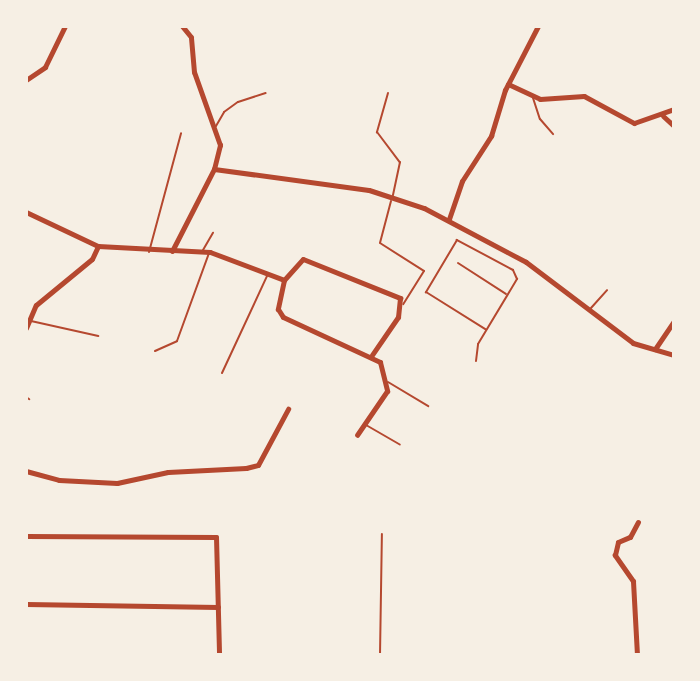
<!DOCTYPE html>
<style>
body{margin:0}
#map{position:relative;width:700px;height:681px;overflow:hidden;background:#f6efe4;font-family:"Fira Sans Condensed",sans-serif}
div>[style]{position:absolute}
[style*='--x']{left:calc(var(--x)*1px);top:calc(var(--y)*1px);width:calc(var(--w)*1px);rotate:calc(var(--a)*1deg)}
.service>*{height:2px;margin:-1px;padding:0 1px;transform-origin:1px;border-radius:1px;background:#b5482f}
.minor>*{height:5px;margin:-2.5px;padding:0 2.5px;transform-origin:2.5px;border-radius:2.5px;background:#b5482f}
span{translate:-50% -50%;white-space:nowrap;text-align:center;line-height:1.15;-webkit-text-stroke:6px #f6efe4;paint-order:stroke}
.frame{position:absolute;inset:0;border:28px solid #f6efe4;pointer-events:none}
</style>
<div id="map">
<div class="service">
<i style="--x:388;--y:93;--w:41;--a:105.8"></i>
<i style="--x:377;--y:132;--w:38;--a:53"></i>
<i style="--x:400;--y:162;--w:34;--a:102"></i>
<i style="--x:533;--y:98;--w:22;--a:72"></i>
<i style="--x:540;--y:119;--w:20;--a:49"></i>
<i style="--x:216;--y:126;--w:16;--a:-60"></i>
<i style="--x:224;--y:112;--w:17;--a:-36"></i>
<i style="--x:238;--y:102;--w:29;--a:-18"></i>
<i style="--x:391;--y:201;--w:43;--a:104.7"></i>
<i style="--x:380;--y:243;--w:52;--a:32.5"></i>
<i style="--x:424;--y:271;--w:39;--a:122"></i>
<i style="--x:203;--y:250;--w:20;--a:-60"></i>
<i style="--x:149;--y:252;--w:123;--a:-74.9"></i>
<i style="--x:458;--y:263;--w:57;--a:32.9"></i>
<i style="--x:591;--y:308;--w:24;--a:-48"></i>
<i style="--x:31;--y:321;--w:69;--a:12.6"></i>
<i style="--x:155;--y:351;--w:24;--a:-24"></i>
<i style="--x:177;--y:341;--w:94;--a:-70"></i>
<i style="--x:476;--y:361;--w:17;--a:-83"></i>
<i style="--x:478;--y:344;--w:76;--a:-59"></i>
<i style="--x:517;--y:279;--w:10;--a:-114"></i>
<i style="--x:513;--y:270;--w:64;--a:-151.8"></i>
<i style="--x:457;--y:240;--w:61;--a:120.8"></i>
<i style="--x:426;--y:292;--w:70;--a:32.1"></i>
<i style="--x:222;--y:373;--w:109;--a:-65.1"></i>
<i style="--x:388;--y:382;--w:47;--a:31"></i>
<i style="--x:26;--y:397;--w:4;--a:34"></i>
<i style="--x:366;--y:425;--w:39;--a:30"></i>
<i style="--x:380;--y:655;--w:121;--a:-89.1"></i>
</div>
<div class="minor">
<i style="--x:26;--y:80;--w:23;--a:-34"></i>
<i style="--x:45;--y:67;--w:46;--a:-64"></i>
<i style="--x:508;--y:84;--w:35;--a:25"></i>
<i style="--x:540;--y:99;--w:44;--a:-3.9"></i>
<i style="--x:584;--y:96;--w:57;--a:28.4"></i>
<i style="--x:634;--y:123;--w:42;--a:-19.3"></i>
<i style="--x:663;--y:116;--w:15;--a:42"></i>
<i style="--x:214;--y:169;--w:156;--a:7.7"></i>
<i style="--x:369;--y:190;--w:58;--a:18.1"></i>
<i style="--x:424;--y:208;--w:115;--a:27.9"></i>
<i style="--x:526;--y:262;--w:134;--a:37.1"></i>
<i style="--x:633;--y:343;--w:43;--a:16.3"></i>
<i style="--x:674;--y:180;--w:21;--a:90"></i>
<i style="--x:26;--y:212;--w:80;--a:25.3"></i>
<i style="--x:98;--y:246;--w:112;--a:3.1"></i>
<i style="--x:210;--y:252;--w:79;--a:20.7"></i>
<i style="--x:284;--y:280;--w:30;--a:102"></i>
<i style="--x:278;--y:309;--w:9;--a:58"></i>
<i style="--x:283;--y:317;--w:107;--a:24.9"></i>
<i style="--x:380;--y:362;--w:30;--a:76"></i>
<i style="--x:387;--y:391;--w:53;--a:124.3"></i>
<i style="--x:449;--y:219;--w:40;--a:-71.1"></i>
<i style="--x:462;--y:181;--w:54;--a:-57.2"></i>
<i style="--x:491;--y:136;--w:48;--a:-73.1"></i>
<i style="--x:505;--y:90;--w:72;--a:-62.7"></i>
<i style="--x:172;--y:251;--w:92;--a:-62.9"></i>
<i style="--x:214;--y:169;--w:25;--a:-76"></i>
<i style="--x:220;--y:145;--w:77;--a:-109.6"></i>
<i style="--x:194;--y:72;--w:35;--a:-95"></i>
<i style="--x:191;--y:37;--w:14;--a:-129"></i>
<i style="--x:284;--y:280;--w:28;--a:-48"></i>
<i style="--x:303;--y:259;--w:105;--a:21.9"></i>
<i style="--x:400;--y:298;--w:19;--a:96"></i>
<i style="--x:398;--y:317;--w:46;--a:124.4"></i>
<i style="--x:26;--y:328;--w:25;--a:-67"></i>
<i style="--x:36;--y:305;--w:72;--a:-39.4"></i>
<i style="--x:92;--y:259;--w:14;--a:-65"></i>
<i style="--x:655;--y:349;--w:34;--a:-56"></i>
<i style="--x:26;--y:471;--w:34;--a:15"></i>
<i style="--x:59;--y:480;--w:58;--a:3"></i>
<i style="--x:117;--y:483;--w:52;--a:-12.2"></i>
<i style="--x:168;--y:472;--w:78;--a:-2.9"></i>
<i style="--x:246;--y:468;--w:12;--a:-14"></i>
<i style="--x:258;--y:465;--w:64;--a:-61.8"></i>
<i style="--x:26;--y:536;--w:190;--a:0.3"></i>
<i style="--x:216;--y:537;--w:118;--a:88.5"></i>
<i style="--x:26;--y:604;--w:192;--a:0.9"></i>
<i style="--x:637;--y:655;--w:74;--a:-93.1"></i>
<i style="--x:633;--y:581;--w:32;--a:-125"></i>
<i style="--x:615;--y:555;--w:13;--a:-77"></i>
<i style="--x:618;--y:542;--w:13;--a:-23"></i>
<i style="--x:630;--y:537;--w:17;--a:-62"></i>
</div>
<div class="frame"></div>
</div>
